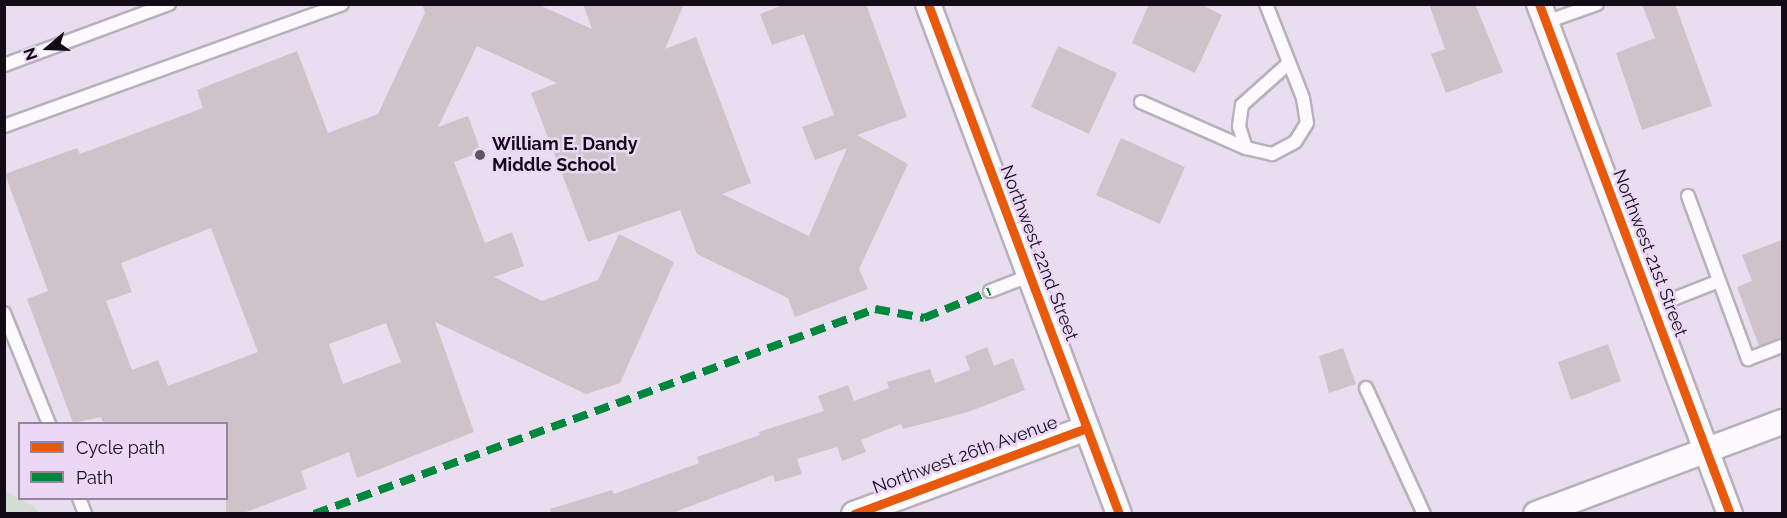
<!DOCTYPE html>
<style>
body{margin:0}
#map{position:relative;width:1787px;height:518px;overflow:hidden;background:#e9deef;font-family:Raleway,sans-serif}
div>[style]{position:absolute}
[style*='--x']{left:calc(var(--x)*1px);top:calc(var(--y)*1px);width:calc(var(--w)*1px);rotate:calc(var(--a)*1deg)}
.green>*{inset:0;background:#d3ddd5}
.building>*{inset:0;background:#cfc2c8}
.roads{filter:drop-shadow(2px 0 #b9b0bd) drop-shadow(-2px 0 #b9b0bd) drop-shadow(0 2px #b9b0bd) drop-shadow(0 -2px #b9b0bd)}
.lane>*{height:12px;margin:-6px;padding:0 6px;transform-origin:6px;border-radius:6px;background:#fcfafd}
.street>*{height:24px;margin:-12px;padding:0 12px;transform-origin:12px;border-radius:12px;background:#fcfafd}
.quiet>*{height:8px;margin-top:-4px;transform-origin:0;background:repeating-linear-gradient(90deg,#00873e 0 15px,transparent 0 23px)}
.cycleway>*{height:9px;margin:-4.5px;padding:0 4.5px;transform-origin:4.5px;border-radius:4.5px;background:#e8590c}
.dots>*{width:16px;height:16px;translate:-50% -50%;box-sizing:border-box;border:3px solid #ecd7f6;border-radius:50%}
span{translate:-50% -50%;white-space:nowrap;text-align:center;line-height:1.15;-webkit-text-stroke:5px #ecd7f6;paint-order:stroke}
.poi-label{font-size:18px;color:#130c16;font-weight:700}
.left{translate:0 -50%;text-align:left}
.street-label{font-size:18px;color:#130c16}
.frame{position:absolute;inset:0;border:6px solid #130c16;pointer-events:none}
.legend{position:absolute;left:18px;top:422px;width:210px;height:78px;box-sizing:border-box;background:#ecd7f6;border:2px solid #95869c;margin:0;padding:8px 10px;list-style:none;font-size:18px;color:#130c16}
.legend li{display:flex;align-items:center;gap:12px;height:30px}
.legend b{width:30px;border:2px solid #95869c}
.north{position:absolute;left:18px;top:18px;width:60px;height:60px;-webkit-text-stroke:4px #ecd7f6;paint-order:stroke;rotate:251deg;font-size:16px;font-weight:700;line-height:24px;text-align:center;color:#130c16}
.north::after{content:'';display:block;margin:auto;width:21px;height:27px;background:#130c16;clip-path:polygon(50% 0,100% 100%,50% 72%,0 100%)}
</style>
<div id="map">
<div class="green">
<i style="clip-path:polygon(5px 491px,35px 507px,39px 513px,5px 513px)"></i>
</div>
<div class="building">
<i style="clip-path:polygon(evenodd,422px 4px,537px 4px,592px 29px,583px 4px,684px 4px,665px 49px,696px 37px,751px 183px,722px 194px,809px 236px,847px 148px,815px 160px,802px 127px,834px 115px,804px 34px,772px 45px,760px 14px,785px 4px,866px 4px,907px 117px,857px 135px,908px 164px,859px 269px,868px 289px,795px 317px,788px 298px,697px 254px,680px 210px,588px 242px,531px 93px,557px 83px,477px 46px,438px 127px,468px 116px,481px 152px,454px 162px,485px 243px,512px 232px,524px 266px,494px 277px,542px 301px,598px 280px,619px 234px,674px 262px,620px 383px,586px 394px,435px 322px,474px 432px,357px 478px,349px 452px,301px 471px,307px 489px,243px 513px,226px 513px,226px 423px,103px 423px,101px 417px,73px 423px,27px 299px,48px 291px,5px 174px,77px 148px,80px 154px,203px 108px,197px 90px,297px 51px,328px 133px,378px 114px,425px 13px,422px 4px,211px 228px,258px 352px,168px 386px,158px 360px,132px 370px,106px 301px,132px 292px,121px 263px,211px 228px,422px 4px,386px 323px,401px 362px,343px 384px,329px 344px,386px 323px)"></i>
<i style="clip-path:polygon(1149px 4px,1200px 4px,1222px 15px,1195px 73px,1132px 43px)"></i>
<i style="clip-path:polygon(1429px 4px,1475px 4px,1503px 72px,1446px 93px,1431px 54px,1445px 49px)"></i>
<i style="clip-path:polygon(1642px 4px,1675px 4px,1712px 106px,1642px 130px,1616px 53px,1655px 38px)"></i>
<i style="clip-path:polygon(1058px 46px,1117px 73px,1089px 134px,1031px 107px)"></i>
<i style="clip-path:polygon(1121px 138px,1185px 167px,1160px 224px,1096px 195px)"></i>
<i style="clip-path:polygon(1782px 240px,1782px 337px,1759px 346px,1737px 287px,1752px 281px,1742px 255px)"></i>
<i style="clip-path:polygon(1608px 344px,1621px 381px,1571px 400px,1558px 362px)"></i>
<i style="clip-path:polygon(987px 347px,994px 366px,1013px 358px,1025px 390px,968px 412px,903px 429px,901px 424px,861px 440px,866px 452px,842px 461px,837px 447px,797px 459px,802px 474px,775px 482px,773px 475px,672px 513px,551px 513px,550px 509px,612px 490px,614px 494px,699px 463px,697px 457px,760px 435px,759px 432px,824px 411px,818px 396px,848px 385px,854px 401px,889px 388px,887px 382px,930px 369px,935px 383px,970px 370px,965px 356px)"></i>
<i style="clip-path:polygon(1343px 348px,1356px 384px,1329px 393px,1319px 356px)"></i>
</div>
<div class="roads">
<div class="lane">
<i style="--x:1266;--y:4;--w:101;--a:68.5"></i>
<i style="--x:1303;--y:98;--w:25;--a:81"></i>
<i style="--x:1307;--y:123;--w:22;--a:122"></i>
<i style="--x:1295;--y:142;--w:26;--a:152"></i>
<i style="--x:1272;--y:154;--w:27;--a:-167"></i>
<i style="--x:1246;--y:148;--w:23;--a:-108"></i>
<i style="--x:1239;--y:126;--w:21;--a:-82"></i>
<i style="--x:1242;--y:105;--w:63;--a:-41.8"></i>
<i style="--x:1546;--y:22;--w:54;--a:-19.4"></i>
<i style="--x:4;--y:65;--w:176;--a:-20.3"></i>
<i style="--x:1141;--y:102;--w:115;--a:23.7"></i>
<i style="--x:4;--y:126;--w:359;--a:-19.8"></i>
<i style="--x:1688;--y:196;--w:174;--a:69.8"></i>
<i style="--x:1748;--y:359;--w:36;--a:-21"></i>
<i style="--x:990;--y:291;--w:42;--a:-21"></i>
<i style="--x:1653;--y:307;--w:71;--a:-21.5"></i>
<i style="--x:4;--y:313;--w:120;--a:67.9"></i>
<i style="--x:1366;--y:388;--w:139;--a:65.3"></i>
<i style="--x:79;--y:498;--w:17;--a:69"></i>
</div>
<div class="street">
<i style="--x:928;--y:4;--w:545;--a:69.47"></i>
<i style="--x:1539;--y:4;--w:545;--a:69.47"></i>
<i style="--x:854;--y:514;--w:248;--a:-20.3"></i>
<i style="--x:1536;--y:514;--w:263;--a:-20.5"></i>
</div>
</div>
<div class="quiet">
<i style="--x:314;--y:514;--w:597;--a:-20.07"></i>
<i style="--x:875;--y:309;--w:50;--a:10.4"></i>
<i style="--x:924;--y:318;--w:71;--a:-22.2"></i>
</div>
<div class="cycleway">
<i style="--x:928;--y:4;--w:545;--a:69.47"></i>
<i style="--x:1539;--y:4;--w:545;--a:69.47"></i>
<i style="--x:854;--y:514;--w:248;--a:-20.3"></i>
</div>
<div class="dots">
<i style="left:480px;top:155px;background:#5e5662"></i>
</div>
<div class="poi-label">
<span class="left" style="left:492px;top:155px">William E. Dandy<br>Middle School</span>
</div>
<div class="street-label">
<span style="left:1039px;top:253px;rotate:69deg">Northwest 22nd Street</span>
<span style="left:1650px;top:253px;rotate:69deg">Northwest 21st Street</span>
<span style="left:965px;top:455px;rotate:-20deg">Northwest 26th Avenue</span>
</div>
<div class="frame"></div>
<ul class="legend">
<li><b style="height:8px;background:#e8590c"></b>Cycle path</li>
<li><b style="height:8px;background:#00873e"></b>Path</li>
</ul>
<div class="north">N</div>
</div>
